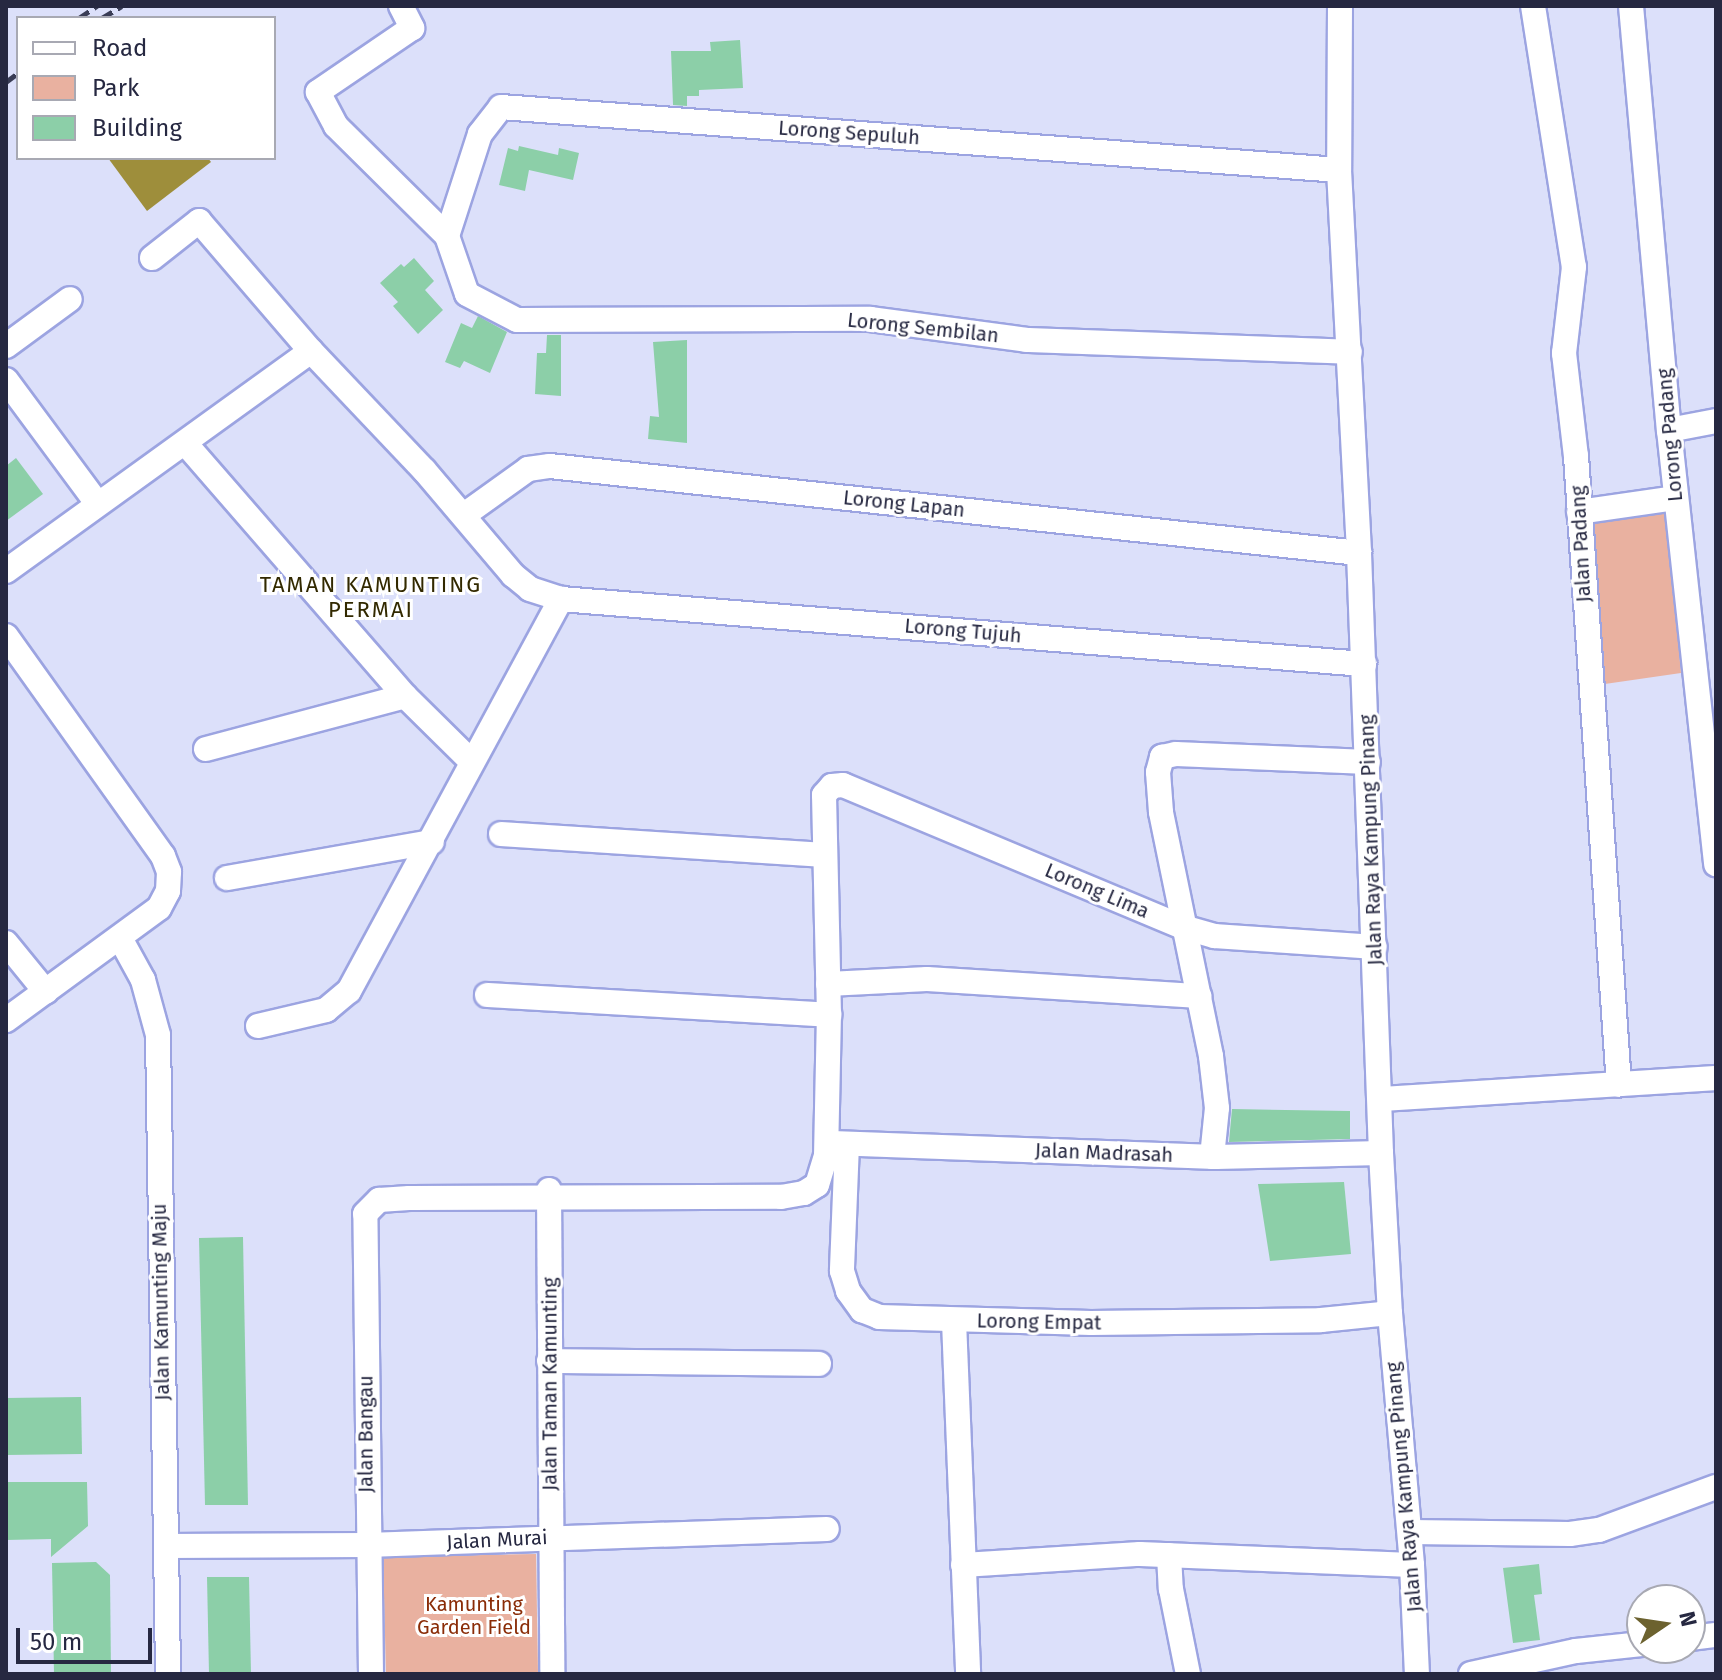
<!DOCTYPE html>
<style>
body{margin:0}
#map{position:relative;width:1722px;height:1680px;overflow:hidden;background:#dce0fa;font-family:"Fira Sans",sans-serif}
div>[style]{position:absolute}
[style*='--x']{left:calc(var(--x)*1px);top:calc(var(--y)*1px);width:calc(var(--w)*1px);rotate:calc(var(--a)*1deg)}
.green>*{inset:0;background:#e9b1a0}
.water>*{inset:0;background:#9e8e3b}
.building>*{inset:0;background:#8ccfa8}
.roads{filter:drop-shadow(2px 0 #9ca4e1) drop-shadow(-2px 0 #9ca4e1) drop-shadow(0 2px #9ca4e1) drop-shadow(0 -2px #9ca4e1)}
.minor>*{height:24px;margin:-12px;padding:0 12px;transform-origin:12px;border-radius:12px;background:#fff}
.rail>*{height:5px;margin-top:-2.5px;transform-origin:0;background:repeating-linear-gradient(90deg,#393c55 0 12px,transparent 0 18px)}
span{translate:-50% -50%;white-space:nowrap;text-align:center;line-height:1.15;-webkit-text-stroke:6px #fff;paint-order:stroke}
.street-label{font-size:20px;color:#262841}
.park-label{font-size:20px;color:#8a2c07}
.neighbourhood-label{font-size:22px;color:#322900;letter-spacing:2px}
.frame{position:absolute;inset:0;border:8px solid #262841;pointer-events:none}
.legend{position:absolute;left:16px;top:16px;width:260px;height:144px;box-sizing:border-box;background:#fff;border:2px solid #a8a9b3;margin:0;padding:10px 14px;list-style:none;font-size:24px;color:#262841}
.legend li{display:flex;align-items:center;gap:16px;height:40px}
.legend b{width:40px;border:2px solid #a8a9b3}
.north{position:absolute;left:1626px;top:1584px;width:80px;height:80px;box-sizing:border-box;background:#fff;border:2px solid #a8a9b3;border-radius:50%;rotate:77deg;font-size:22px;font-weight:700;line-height:32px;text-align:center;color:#262841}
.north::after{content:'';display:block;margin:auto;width:28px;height:36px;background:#6c622f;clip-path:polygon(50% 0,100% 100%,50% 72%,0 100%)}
.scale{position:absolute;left:16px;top:1628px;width:136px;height:36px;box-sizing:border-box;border:4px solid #262841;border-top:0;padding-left:10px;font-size:24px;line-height:28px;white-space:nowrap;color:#262841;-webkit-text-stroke:6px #fff;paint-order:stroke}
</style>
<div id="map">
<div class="green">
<i style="clip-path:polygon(1665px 499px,1681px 673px,1591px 686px,1579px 512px)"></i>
<i style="clip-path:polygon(536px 1554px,538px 1674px,386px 1674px,383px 1557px)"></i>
</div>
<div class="water">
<i style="clip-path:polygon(108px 158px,208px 158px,211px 162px,147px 211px)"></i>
</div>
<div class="building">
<i style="clip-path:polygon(740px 40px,743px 88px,699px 90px,699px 96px,687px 96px,687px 106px,673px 105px,671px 51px,711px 51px,710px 42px)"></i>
<i style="clip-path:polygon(519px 146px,558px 155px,559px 148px,579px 153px,573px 180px,529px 170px,525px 191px,499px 185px,508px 148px,518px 151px)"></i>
<i style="clip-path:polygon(414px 258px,434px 281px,425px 290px,443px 310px,418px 334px,393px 306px,398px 302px,380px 283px,401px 264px,404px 267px)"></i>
<i style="clip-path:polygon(478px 316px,507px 332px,490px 373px,464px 361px,460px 368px,445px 362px,461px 323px,472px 328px)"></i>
<i style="clip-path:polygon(547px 335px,561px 335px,561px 396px,535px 394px,537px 353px,546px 353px)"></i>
<i style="clip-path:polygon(687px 340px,687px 443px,648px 439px,650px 416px,659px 417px,653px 342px)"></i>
<i style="clip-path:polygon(16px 458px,43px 494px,6px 521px,6px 466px)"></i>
<i style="clip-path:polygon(1232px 1109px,1350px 1111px,1350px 1139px,1229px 1142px)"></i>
<i style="clip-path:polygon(1344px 1182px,1351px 1254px,1270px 1261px,1258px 1184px)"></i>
<i style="clip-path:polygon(243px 1237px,248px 1505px,205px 1505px,199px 1238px)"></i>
<i style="clip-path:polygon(81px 1397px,82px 1454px,6px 1455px,6px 1398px)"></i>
<i style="clip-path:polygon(6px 1482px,87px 1482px,88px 1526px,51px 1557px,51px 1539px,6px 1540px)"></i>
<i style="clip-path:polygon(96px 1562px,110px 1575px,111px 1674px,54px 1674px,52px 1563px)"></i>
<i style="clip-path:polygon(1539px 1564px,1542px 1594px,1534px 1595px,1540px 1640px,1513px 1643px,1503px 1568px)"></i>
<i style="clip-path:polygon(207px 1577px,249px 1577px,251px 1674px,209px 1674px)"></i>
</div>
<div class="roads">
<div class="minor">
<i style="--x:401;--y:6;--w:25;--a:63"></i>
<i style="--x:412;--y:28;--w:114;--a:145.8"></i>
<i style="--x:318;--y:92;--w:38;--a:62"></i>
<i style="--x:336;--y:126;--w:156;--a:44.7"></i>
<i style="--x:447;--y:236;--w:61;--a:71"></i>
<i style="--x:467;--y:294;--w:56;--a:27.5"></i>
<i style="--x:517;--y:320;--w:353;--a:-0.2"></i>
<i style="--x:870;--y:319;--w:158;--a:7.6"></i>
<i style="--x:1027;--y:340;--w:323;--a:2.1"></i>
<i style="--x:1340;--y:6;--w:164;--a:90.3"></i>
<i style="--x:1339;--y:170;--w:384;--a:87"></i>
<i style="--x:1359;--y:553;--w:600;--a:87.9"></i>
<i style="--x:1381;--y:1153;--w:160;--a:86.8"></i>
<i style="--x:1390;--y:1313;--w:253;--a:85"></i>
<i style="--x:1412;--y:1565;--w:109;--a:87.4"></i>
<i style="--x:1533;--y:6;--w:264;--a:81.1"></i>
<i style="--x:1574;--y:267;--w:87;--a:96.6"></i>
<i style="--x:1564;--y:353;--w:104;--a:83.4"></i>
<i style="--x:1576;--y:456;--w:630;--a:86.09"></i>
<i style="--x:1631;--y:6;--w:426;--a:84.9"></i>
<i style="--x:1669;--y:430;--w:437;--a:83.8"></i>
<i style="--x:447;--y:236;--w:107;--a:-72.1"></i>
<i style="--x:480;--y:134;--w:34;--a:-52"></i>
<i style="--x:501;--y:107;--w:840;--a:4.3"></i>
<i style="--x:152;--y:258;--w:60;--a:-38.2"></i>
<i style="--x:199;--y:221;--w:172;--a:49.3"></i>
<i style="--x:311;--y:351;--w:164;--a:46.5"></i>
<i style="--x:424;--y:470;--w:138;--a:49.7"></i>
<i style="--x:513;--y:575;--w:22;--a:39"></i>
<i style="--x:530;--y:589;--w:33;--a:18"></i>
<i style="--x:561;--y:599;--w:806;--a:4.63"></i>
<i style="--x:6;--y:346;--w:79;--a:-36.3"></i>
<i style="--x:6;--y:380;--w:153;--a:53.5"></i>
<i style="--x:1669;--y:430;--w:48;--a:-10.8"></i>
<i style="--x:185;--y:443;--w:335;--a:49"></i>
<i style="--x:405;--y:696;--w:94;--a:44.6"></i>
<i style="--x:1579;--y:512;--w:97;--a:-8.3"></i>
<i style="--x:464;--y:515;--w:79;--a:-35.7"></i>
<i style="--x:528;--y:469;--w:22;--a:-8"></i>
<i style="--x:550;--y:466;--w:814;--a:6.14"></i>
<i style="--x:6;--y:571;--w:376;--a:-35.8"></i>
<i style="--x:6;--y:636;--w:270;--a:54.5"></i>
<i style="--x:163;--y:856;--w:17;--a:69"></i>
<i style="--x:169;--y:872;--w:19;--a:93"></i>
<i style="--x:168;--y:891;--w:19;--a:118"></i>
<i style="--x:159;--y:908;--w:190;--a:143.8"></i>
<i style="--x:206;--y:749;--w:206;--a:-14.9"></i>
<i style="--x:501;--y:834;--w:324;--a:3.7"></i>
<i style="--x:227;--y:878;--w:208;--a:-10"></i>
<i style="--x:120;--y:938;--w:48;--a:61.3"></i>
<i style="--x:143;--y:980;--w:57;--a:74.7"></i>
<i style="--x:158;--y:1035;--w:639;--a:89.1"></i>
<i style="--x:6;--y:943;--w:63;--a:50.8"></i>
<i style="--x:828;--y:984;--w:99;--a:-2.9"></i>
<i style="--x:927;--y:979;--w:273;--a:3.6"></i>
<i style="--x:487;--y:995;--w:343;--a:3.3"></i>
<i style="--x:258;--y:1026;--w:70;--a:-13.2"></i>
<i style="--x:326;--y:1010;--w:30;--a:-40"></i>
<i style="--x:349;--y:991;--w:446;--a:-61.6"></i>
<i style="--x:1382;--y:1099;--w:335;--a:-3.6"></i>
<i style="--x:832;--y:1143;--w:384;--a:2.1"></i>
<i style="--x:1216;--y:1157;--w:165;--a:-1.4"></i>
<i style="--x:847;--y:1144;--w:127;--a:92.3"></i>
<i style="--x:842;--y:1271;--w:21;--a:73"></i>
<i style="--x:848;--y:1291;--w:24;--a:54"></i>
<i style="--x:862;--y:1310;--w:18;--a:22"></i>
<i style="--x:879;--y:1317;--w:212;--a:1.6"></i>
<i style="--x:1091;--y:1323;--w:230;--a:-0.7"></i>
<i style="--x:1321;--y:1320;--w:69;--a:-5.8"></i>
<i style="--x:1212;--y:1157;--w:49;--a:-84.2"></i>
<i style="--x:1217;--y:1108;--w:52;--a:-96.6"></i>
<i style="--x:1211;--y:1056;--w:249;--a:-101.6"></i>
<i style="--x:1161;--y:812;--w:40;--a:-94.3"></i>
<i style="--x:1158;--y:772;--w:16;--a:-75"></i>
<i style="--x:1162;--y:757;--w:14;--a:-12"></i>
<i style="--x:1176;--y:754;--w:192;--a:2.4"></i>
<i style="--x:549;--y:1190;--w:484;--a:89.6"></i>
<i style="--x:954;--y:1321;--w:353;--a:87.7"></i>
<i style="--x:549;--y:1361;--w:270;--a:0.6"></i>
<i style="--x:1410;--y:1532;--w:160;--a:0.7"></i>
<i style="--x:1570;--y:1534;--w:29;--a:-8"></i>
<i style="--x:1599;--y:1530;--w:125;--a:-20.2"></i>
<i style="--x:166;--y:1546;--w:201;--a:-0.3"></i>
<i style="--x:367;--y:1545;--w:460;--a:-2"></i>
<i style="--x:1169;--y:1555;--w:34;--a:87"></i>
<i style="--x:1171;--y:1589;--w:87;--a:78.7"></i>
<i style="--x:963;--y:1565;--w:177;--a:-3.6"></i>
<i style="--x:1140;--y:1554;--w:272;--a:2.3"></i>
<i style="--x:1690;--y:1638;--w:26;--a:-7"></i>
<i style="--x:371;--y:1674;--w:460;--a:-90.7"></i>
<i style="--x:365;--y:1214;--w:20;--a:-45"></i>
<i style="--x:379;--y:1200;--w:30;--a:-4"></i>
<i style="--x:409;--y:1198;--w:372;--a:-0.2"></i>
<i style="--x:781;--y:1197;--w:23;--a:-10"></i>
<i style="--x:804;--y:1193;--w:15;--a:-32"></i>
<i style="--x:817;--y:1185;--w:30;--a:-73"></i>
<i style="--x:826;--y:1156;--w:141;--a:-88.8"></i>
<i style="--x:829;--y:1015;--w:220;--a:-91.3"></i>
<i style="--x:824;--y:795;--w:12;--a:-48"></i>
<i style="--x:832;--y:786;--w:11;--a:-5"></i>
<i style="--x:843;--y:785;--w:368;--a:22.7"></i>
<i style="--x:1183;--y:927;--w:33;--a:16"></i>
<i style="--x:1215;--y:936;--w:160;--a:3.9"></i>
<i style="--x:1471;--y:1674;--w:107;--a:-12.4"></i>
<i style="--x:1576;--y:1651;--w:66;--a:-6.1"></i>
</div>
</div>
<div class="rail">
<i style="--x:79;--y:18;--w:22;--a:-34"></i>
<i style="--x:102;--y:18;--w:23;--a:-31"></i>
<i style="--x:6;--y:82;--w:15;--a:-37"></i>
</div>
<div class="street-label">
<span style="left:849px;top:133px;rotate:4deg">Lorong Sepuluh</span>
<span style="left:923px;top:328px;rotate:6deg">Lorong Sembilan</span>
<span style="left:1670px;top:435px;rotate:-95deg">Lorong Padang</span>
<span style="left:904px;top:504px;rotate:6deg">Lorong Lapan</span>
<span style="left:1581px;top:544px;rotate:-93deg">Jalan Padang</span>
<span style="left:963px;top:631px;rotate:5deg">Lorong Tujuh</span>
<span style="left:1371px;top:840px;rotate:-92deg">Jalan Raya Kampung Pinang</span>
<span style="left:1097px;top:891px;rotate:23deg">Lorong Lima</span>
<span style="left:1104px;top:1153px;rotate:2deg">Jalan Madrasah</span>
<span style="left:161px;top:1302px;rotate:-91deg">Jalan Kamunting Maju</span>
<span style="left:1039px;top:1322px;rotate:1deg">Lorong Empat</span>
<span style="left:550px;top:1384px;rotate:-90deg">Jalan Taman Kamunting</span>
<span style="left:366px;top:1434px;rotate:-90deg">Jalan Bangau</span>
<span style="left:1404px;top:1487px;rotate:-95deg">Jalan Raya Kampung Pinang</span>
<span style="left:497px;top:1540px;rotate:-3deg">Jalan Murai</span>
</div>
<div class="park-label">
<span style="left:474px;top:1616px">Kamunting<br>Garden Field</span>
</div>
<div class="neighbourhood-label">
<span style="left:371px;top:597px">TAMAN KAMUNTING<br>PERMAI</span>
</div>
<div class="frame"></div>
<ul class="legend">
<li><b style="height:10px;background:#fff"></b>Road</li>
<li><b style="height:22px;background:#e9b1a0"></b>Park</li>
<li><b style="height:22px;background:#8ccfa8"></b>Building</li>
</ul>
<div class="north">N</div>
<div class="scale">50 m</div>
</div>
